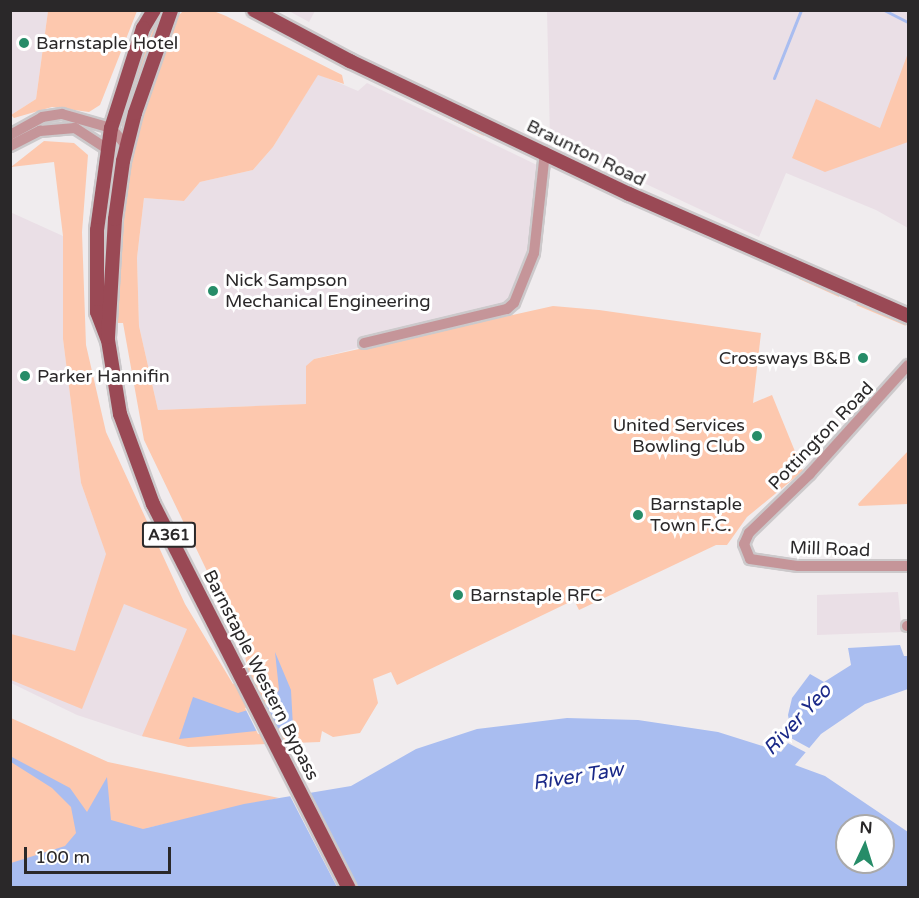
<!DOCTYPE html>
<style>
body{margin:0}
#map{position:relative;width:919px;height:898px;overflow:hidden;background:#f0ecee;font-family:"Varela Round",sans-serif}
div>[style]{position:absolute}
[style*='--x']{left:calc(var(--x)*1px);top:calc(var(--y)*1px);width:calc(var(--w)*1px);rotate:calc(var(--a)*1deg)}
.built>*{inset:0;background:#eadfe6}
.green>*{inset:0;background:#fdc8ae}
.water>*{inset:0;background:#a9bdf0}
.pier>*{inset:0;background:#f0ecee}
.stream>*{height:3px;margin:-1.5px;padding:0 1.5px;transform-origin:1.5px;border-radius:1.5px;background:#a9bdf0}
.roads{filter:drop-shadow(2px 0 #ccc9cb) drop-shadow(-2px 0 #ccc9cb) drop-shadow(0 2px #ccc9cb) drop-shadow(0 -2px #ccc9cb)}
.minor>*{height:10px;margin:-5px;padding:0 5px;transform-origin:5px;border-radius:5px;background:#c59599}
.major>*{height:14px;margin:-7px;padding:0 7px;transform-origin:7px;border-radius:7px;background:#9a4955}
.dots>*{width:16px;height:16px;translate:-50% -50%;box-sizing:border-box;border:3px solid #fff;border-radius:50%}
span{translate:-50% -50%;white-space:nowrap;text-align:center;line-height:1.15;-webkit-text-stroke:6px #fff;paint-order:stroke}
.shield-label span{padding:2px 4px;background:#fff;border:2px solid;border-radius:4px;-webkit-text-stroke-width:0}
.shield-label{font-size:16px;color:#2a2829;font-weight:700}
.poi-label{font-size:18px;color:#2a2829}
.left{translate:0 -50%;text-align:left}
.right{translate:-100% -50%;text-align:right}
.street-label{font-size:18px;color:#2a2829}
.water-label{font-size:20px;color:#1a2988;font-style:italic}
.frame{position:absolute;inset:0;border:12px solid #2a2829;pointer-events:none}
.north{position:absolute;left:835px;top:814px;width:60px;height:60px;box-sizing:border-box;background:#fff;border:2px solid #aaa9a9;border-radius:50%;rotate:4deg;font-size:16px;font-weight:700;line-height:24px;text-align:center;color:#2a2829}
.north::after{content:'';display:block;margin:auto;width:21px;height:27px;background:#268c68;clip-path:polygon(50% 0,100% 100%,50% 72%,0 100%)}
.scale{position:absolute;left:24px;top:847px;width:147px;height:27px;box-sizing:border-box;border:3px solid #2a2829;border-top:0;padding-left:8px;font-size:18px;line-height:21px;white-space:nowrap;color:#2a2829;-webkit-text-stroke:4px #fff;paint-order:stroke}
</style>
<div id="map">
<div class="built">
<i style="clip-path:polygon(11px 11px,48px 11px,36px 99px,11px 115px)"></i>
<i style="clip-path:polygon(289px 11px,315px 11px,309px 22px)"></i>
<i style="clip-path:polygon(547px 11px,908px 11px,908px 228px,876px 210px,786px 173px,759px 237px,550px 139px)"></i>
<i style="clip-path:polygon(318px 74px,358px 91px,367px 83px,539px 166px,527px 257px,512px 295px,507px 302px,496px 306px,362px 336px,362px 347px,314px 359px,306px 367px,307px 404px,158px 410px,139px 326px,137px 258px,144px 198px,184px 201px,200px 182px,253px 170px,273px 147px)"></i>
<i style="clip-path:polygon(10px 212px,63px 236px,63px 339px,81px 483px,124px 603px,188px 629px,144px 737px,77px 715px,11px 683px)"></i>
<i style="clip-path:polygon(898px 592px,902px 632px,817px 635px,817px 595px)"></i>
</div>
<div class="green">
<i style="clip-path:polygon(48px 11px,137px 11px,100px 105px,89px 112px,52px 107px,14px 118px,11px 115px,36px 99px)"></i>
<i style="clip-path:polygon(160px 11px,164px 11px,123px 129px,121px 123px,132px 84px)"></i>
<i style="clip-path:polygon(183px 11px,216px 12px,226px 16px,342px 75px,344px 84px,318px 75px,273px 147px,253px 170px,200px 182px,184px 201px,144px 198px,137px 258px,139px 326px,158px 410px,306px 404px,306px 366px,314px 359px,553px 306px,599px 310px,761px 333px,753px 403px,772px 395px,803px 471px,747px 517px,727px 545px,716px 545px,579px 610px,574px 600px,397px 685px,391px 672px,373px 679px,378px 703px,360px 733px,333px 737px,322px 731px,320px 742px,188px 747px,142px 736px,187px 629px,124px 604px,82px 709px,11px 680px,11px 634px,75px 651px,106px 554px,81px 483px,63px 339px,63px 236px,54px 162px,11px 167px,44px 141px,74px 143px,88px 155px,82px 232px,86px 345px,106px 432px,185px 604px,233px 684px,249px 676px,243px 646px,144px 440px,123px 323px,116px 323px,122px 198px,141px 109px,172px 22px)"></i>
<i style="clip-path:polygon(908px 53px,908px 142px,825px 172px,792px 158px,816px 99px,880px 128px)"></i>
<i style="clip-path:polygon(413px 98px,480px 129px,484px 136px,409px 99px)"></i>
<i style="clip-path:polygon(801px 277px,838px 292px,839px 297px,799px 279px)"></i>
<i style="clip-path:polygon(859px 303px,903px 322px,906px 326px,856px 305px)"></i>
<i style="clip-path:polygon(908px 451px,908px 504px,859px 506px,858px 504px)"></i>
<i style="clip-path:polygon(11px 718px,108px 762px,279px 798px,143px 829px,430px 774px,11px 864px)"></i>
</div>
<div class="water">
<i style="clip-path:polygon(evenodd,900px 645px,904px 656px,908px 656px,908px 689px,865px 704px,821px 734px,795px 765px,825px 776px,908px 832px,908px 887px,11px 887px,11px 863px,65px 846px,76px 833px,71px 807px,52px 788px,11px 762px,10px 756px,70px 788px,87px 812px,107px 777px,111px 820px,143px 829px,244px 804px,351px 786px,416px 749px,477px 729px,567px 718px,638px 720px,718px 732px,781px 752px,792px 738px,788px 715px,792px 698px,810px 674px,824px 682px,851px 665px,848px 648px,900px 645px,847px 826px,883px 826px,883px 862px,847px 862px,847px 826px)"></i>
<i style="clip-path:polygon(275px 652px,291px 690px,293px 727px,179px 739px,193px 697px,238px 713px,270px 703px,279px 690px)"></i>
</div>
<div class="pier">
<i style="clip-path:polygon(263px 702px,278px 731px,258px 734px,245px 708px)"></i>
<i style="clip-path:polygon(789px 737px,811px 749px,807px 753px,786px 742px)"></i>
<i style="clip-path:polygon(309px 791px,358px 887px,337px 887px,289px 794px)"></i>
</div>
<div class="stream">
<i style="--x:884;--y:10;--w:27;--a:27"></i>
<i style="--x:774;--y:78;--w:73;--a:-68.3"></i>
</div>
<div class="roads">
<div class="minor">
<i style="--x:10;--y:135;--w:37;--a:-29"></i>
<i style="--x:42;--y:117;--w:20;--a:-9"></i>
<i style="--x:62;--y:114;--w:51;--a:15.9"></i>
<i style="--x:111;--y:128;--w:23;--a:49"></i>
<i style="--x:10;--y:146;--w:34;--a:-27"></i>
<i style="--x:40;--y:131;--w:35;--a:-5"></i>
<i style="--x:75;--y:128;--w:38;--a:33"></i>
<i style="--x:364;--y:343;--w:147;--a:-13.4"></i>
<i style="--x:507;--y:309;--w:9;--a:-41"></i>
<i style="--x:514;--y:303;--w:54;--a:-68.2"></i>
<i style="--x:534;--y:253;--w:102;--a:-83.8"></i>
<i style="--x:908;--y:365;--w:147;--a:132"></i>
<i style="--x:810;--y:474;--w:85;--a:136"></i>
<i style="--x:749;--y:533;--w:12;--a:114"></i>
<i style="--x:744;--y:544;--w:16;--a:68"></i>
<i style="--x:750;--y:559;--w:49;--a:8.3"></i>
<i style="--x:798;--y:566;--w:110;--a:0"></i>
<i style="--x:907;--y:626;--w:1;--a:0"></i>
</div>
<div class="major">
<i style="--x:154;--y:10;--w:21;--a:121"></i>
<i style="--x:143;--y:28;--w:105;--a:107.7"></i>
<i style="--x:111;--y:128;--w:103;--a:97.8"></i>
<i style="--x:97;--y:230;--w:82;--a:90"></i>
<i style="--x:97;--y:312;--w:30;--a:69"></i>
<i style="--x:108;--y:340;--w:75;--a:80.8"></i>
<i style="--x:120;--y:414;--w:96;--a:69.9"></i>
<i style="--x:153;--y:504;--w:431;--a:63"></i>
<i style="--x:254;--y:10;--w:109;--a:28"></i>
<i style="--x:350;--y:61;--w:309;--a:25.5"></i>
<i style="--x:629;--y:194;--w:305;--a:23.6"></i>
<i style="--x:108;--y:337;--w:118;--a:-86.6"></i>
<i style="--x:115;--y:219;--w:59;--a:-82.1"></i>
<i style="--x:123;--y:161;--w:49;--a:-76"></i>
<i style="--x:135;--y:113;--w:109;--a:-70.7"></i>
</div>
</div>
<div class="dots">
<i style="left:24px;top:43px;background:#268c68"></i>
<i style="left:213px;top:291px;background:#268c68"></i>
<i style="left:863px;top:358px;background:#268c68"></i>
<i style="left:25px;top:376px;background:#268c68"></i>
<i style="left:757px;top:436px;background:#268c68"></i>
<i style="left:638px;top:515px;background:#268c68"></i>
<i style="left:458px;top:595px;background:#268c68"></i>
</div>
<div class="shield-label">
<span style="left:169px;top:535px">A361</span>
</div>
<div class="poi-label">
<span class="left" style="left:36px;top:43px">Barnstaple Hotel</span>
<span class="left" style="left:225px;top:291px">Nick Sampson<br>Mechanical Engineering</span>
<span class="right" style="left:851px;top:358px">Crossways B&amp;B</span>
<span class="left" style="left:37px;top:376px">Parker Hannifin</span>
<span class="right" style="left:745px;top:436px">United Services<br>Bowling Club</span>
<span class="left" style="left:650px;top:515px">Barnstaple<br>Town F.C.</span>
<span class="left" style="left:470px;top:595px">Barnstaple RFC</span>
</div>
<div class="street-label">
<span style="left:586px;top:153px;rotate:26deg">Braunton Road</span>
<span style="left:821px;top:436px;rotate:-46deg">Pottington Road</span>
<span style="left:830px;top:549px;rotate:2deg">Mill Road</span>
<span style="left:261px;top:675px;rotate:63deg">Barnstaple Western Bypass</span>
</div>
<div class="water-label">
<span style="left:798px;top:720px;rotate:-47deg">River Yeo</span>
<span style="left:578px;top:777px;rotate:-9deg">River Taw</span>
</div>
<div class="frame"></div>
<div class="north">N</div>
<div class="scale">100 m</div>
</div>
